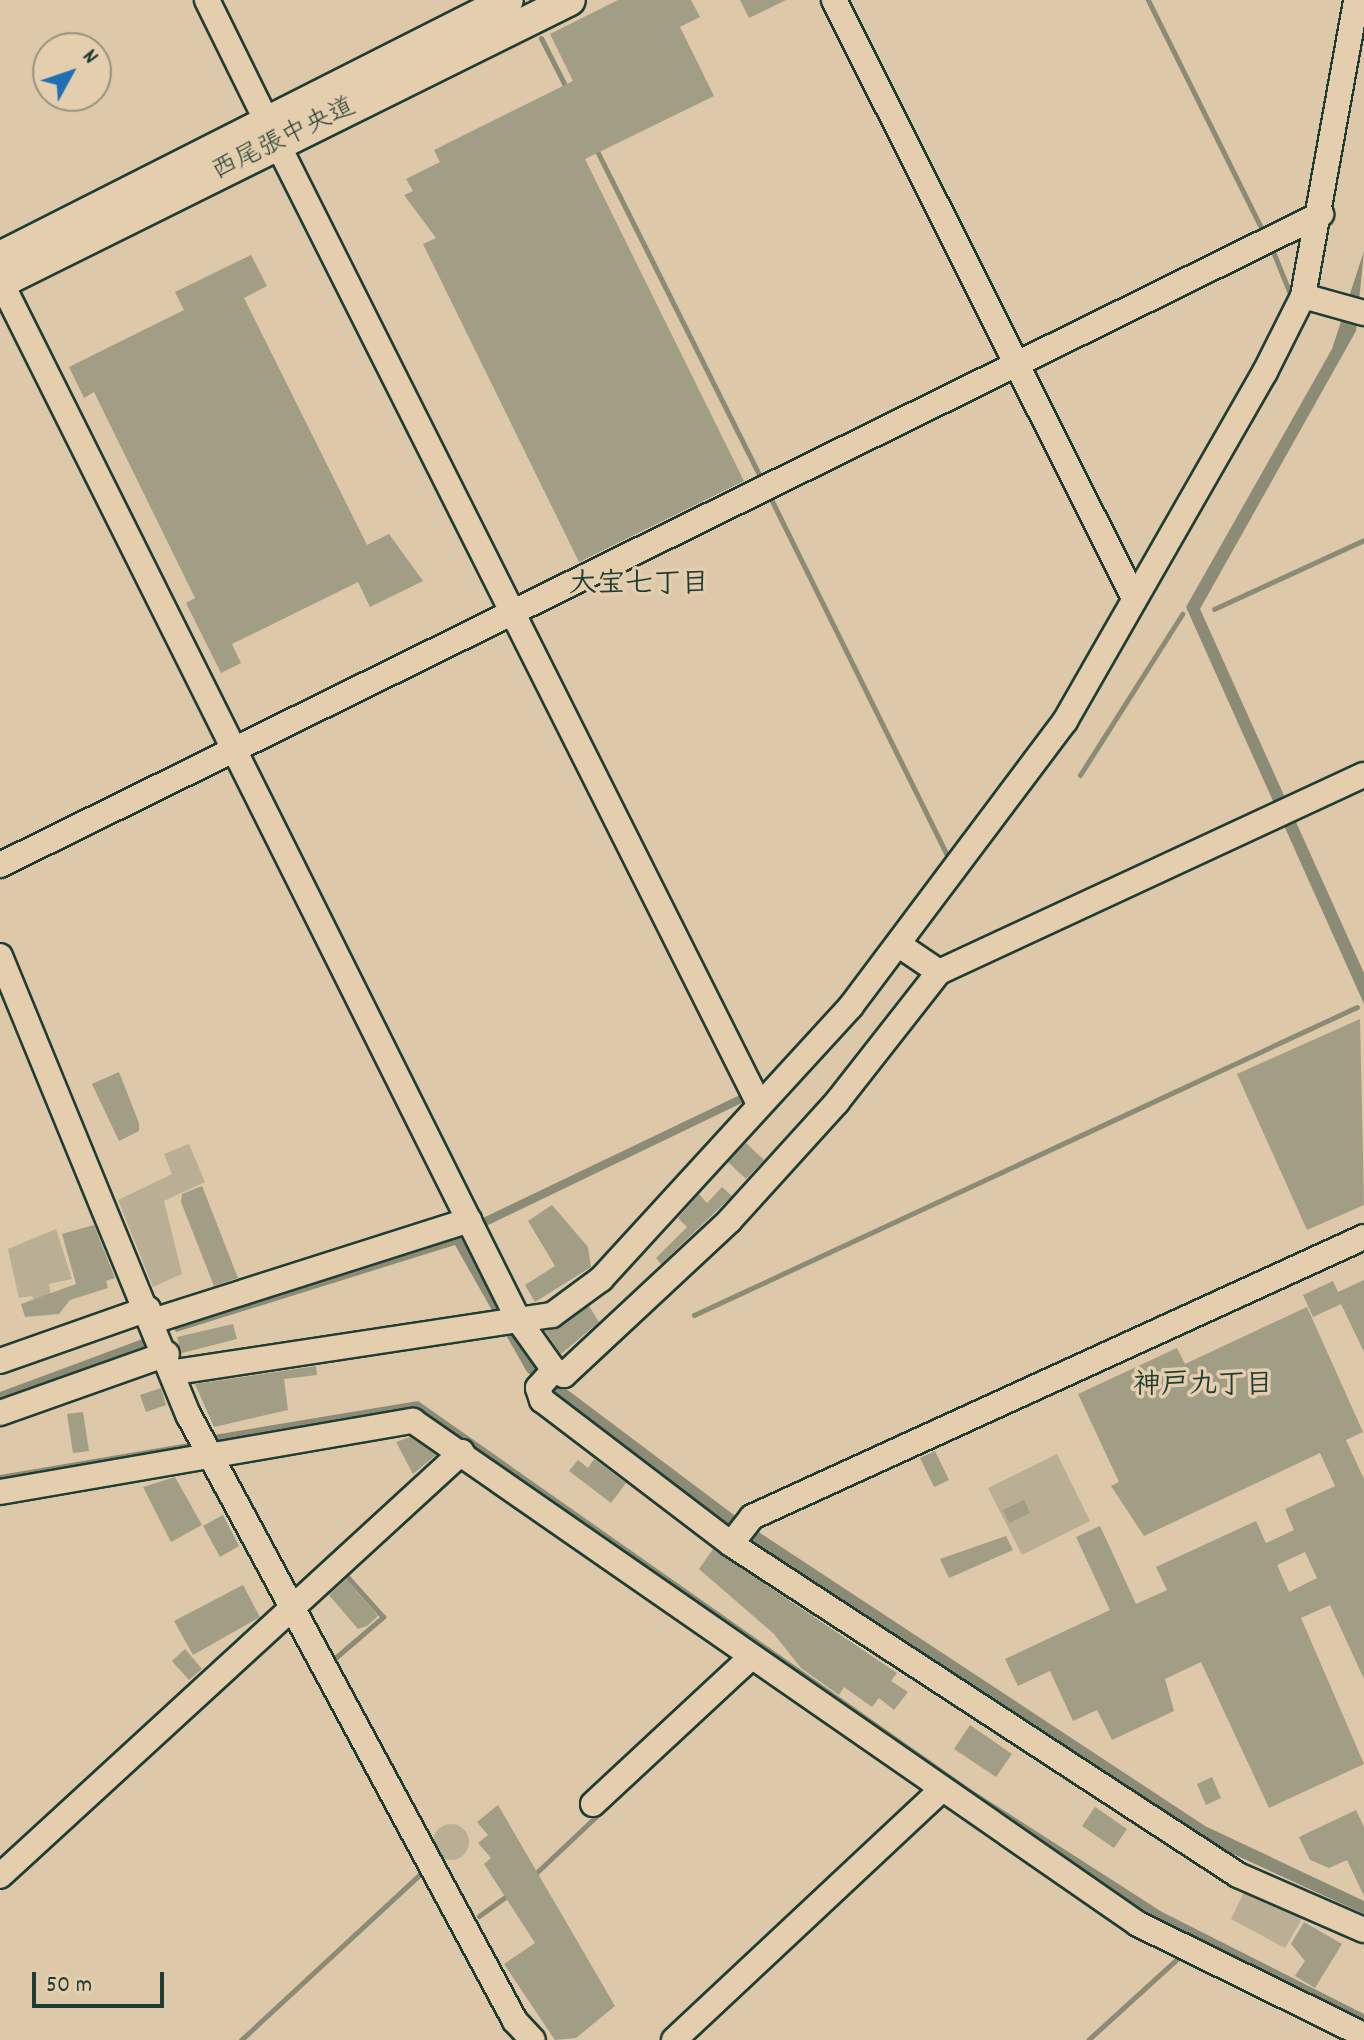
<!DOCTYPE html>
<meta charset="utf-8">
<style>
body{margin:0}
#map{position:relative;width:1364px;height:2040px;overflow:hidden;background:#ddc8a9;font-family:Dekko,"Klee One",sans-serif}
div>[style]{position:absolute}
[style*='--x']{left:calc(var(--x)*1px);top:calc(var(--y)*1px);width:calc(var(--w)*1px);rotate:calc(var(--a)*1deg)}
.green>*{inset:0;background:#baaf94}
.round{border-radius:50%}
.water>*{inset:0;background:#8b8b76}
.stream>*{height:5px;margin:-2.5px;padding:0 2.5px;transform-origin:2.5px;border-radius:2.5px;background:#8b8b76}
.building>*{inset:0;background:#a29d85}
.roads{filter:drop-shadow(2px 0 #1f3d34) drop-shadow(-2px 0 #1f3d34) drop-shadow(0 2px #1f3d34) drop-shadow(0 -2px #1f3d34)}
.minor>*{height:24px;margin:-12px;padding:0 12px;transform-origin:12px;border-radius:12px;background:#e5ceae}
.major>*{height:30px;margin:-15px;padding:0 15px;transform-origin:15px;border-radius:15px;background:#e5ceae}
span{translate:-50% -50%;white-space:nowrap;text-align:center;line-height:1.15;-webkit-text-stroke:7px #e5ceae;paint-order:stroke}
.street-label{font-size:26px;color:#1f3d34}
.neighbourhood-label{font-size:28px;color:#1f3d34;font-weight:700}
.north{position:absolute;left:32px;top:32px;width:80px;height:80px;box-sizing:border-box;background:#e5ceae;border:2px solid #96947d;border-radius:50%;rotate:50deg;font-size:22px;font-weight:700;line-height:32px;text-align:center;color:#1f3d34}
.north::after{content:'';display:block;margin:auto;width:28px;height:36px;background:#1f6fb2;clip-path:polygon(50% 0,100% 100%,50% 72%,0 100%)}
.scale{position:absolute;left:32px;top:1972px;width:132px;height:36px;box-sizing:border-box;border:4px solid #1f3d34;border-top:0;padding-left:10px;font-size:24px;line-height:28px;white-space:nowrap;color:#1f3d34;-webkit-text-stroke:6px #e5ceae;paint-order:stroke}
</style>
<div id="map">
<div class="green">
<i style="clip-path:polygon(189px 1144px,205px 1182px,164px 1201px,182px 1274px,153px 1287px,118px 1200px,172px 1174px,164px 1154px)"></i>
<i style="clip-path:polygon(56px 1229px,72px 1279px,49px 1284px,52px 1300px,36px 1305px,32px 1296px,19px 1298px,8px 1249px)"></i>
<i style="clip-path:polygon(1057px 1454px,1090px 1521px,1022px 1555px,988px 1488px)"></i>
<i class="round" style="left:433px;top:1824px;width:36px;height:36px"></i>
<i style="clip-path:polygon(1246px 1888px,1302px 1919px,1285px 1948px,1231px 1919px)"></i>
</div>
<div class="water">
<i style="clip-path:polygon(1364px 251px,1356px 331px,1200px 609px,1364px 973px,1364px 1004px,1186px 607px,1332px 349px)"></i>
<i style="clip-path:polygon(25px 301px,483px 1218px,742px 1094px,746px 1101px,480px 1229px,20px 304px)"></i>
<i style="clip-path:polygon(463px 1233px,510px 1330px,545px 1373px,742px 1521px,1205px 1826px,1364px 1901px,1364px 1914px,1196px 1837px,734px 1530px,527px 1372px,455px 1245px,176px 1332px,172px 1323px)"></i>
<i style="clip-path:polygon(148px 1337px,151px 1344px,0 1399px,0 1392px)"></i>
<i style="clip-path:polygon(418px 1401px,972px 1790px,1162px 1912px,1364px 2014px,1364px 2024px,1132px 1908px,426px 1416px,218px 1444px,214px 1435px)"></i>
<i style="clip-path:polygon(189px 1443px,193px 1448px,0 1481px,0 1475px)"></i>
</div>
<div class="stream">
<i style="--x:1148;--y:0;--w:252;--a:63.6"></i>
<i style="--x:541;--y:38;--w:59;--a:63"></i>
<i style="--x:595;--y:147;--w:369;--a:63.4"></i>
<i style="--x:1272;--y:249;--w:51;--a:68"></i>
<i style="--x:770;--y:497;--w:404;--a:63.7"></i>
<i style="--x:1214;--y:609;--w:165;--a:-24.7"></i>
<i style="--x:1080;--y:775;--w:191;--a:-57.6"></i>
<i style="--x:694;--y:1315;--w:731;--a:-24.92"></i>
<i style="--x:334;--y:1659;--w:65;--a:-40.6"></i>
<i style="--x:383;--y:1617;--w:57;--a:-131.5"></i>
<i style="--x:535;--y:1874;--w:93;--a:-43.3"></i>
<i style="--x:479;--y:1916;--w:36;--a:-36"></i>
<i style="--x:241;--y:2040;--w:243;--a:-42.8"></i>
<i style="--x:1088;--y:2040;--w:122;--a:-42.3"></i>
</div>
<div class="building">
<i style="clip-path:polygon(618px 0,691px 0,700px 17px,680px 27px,714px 96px,585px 159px,744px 481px,579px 562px,423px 244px,436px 238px,404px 195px,413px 191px,406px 179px,440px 162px,434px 150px,573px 81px,550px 34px)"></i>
<i style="clip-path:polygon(740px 0,786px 0,749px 18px)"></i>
<i style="clip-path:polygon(251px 255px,267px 286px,244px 298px,367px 545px,389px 534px,423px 581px,370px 607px,358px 582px,232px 644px,241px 663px,221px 673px,186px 603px,195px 598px,94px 392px,84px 398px,69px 367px,184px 310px,175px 292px)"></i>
<i style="clip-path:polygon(1360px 1019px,1364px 1205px,1307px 1230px,1237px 1074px)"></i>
<i style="clip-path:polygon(119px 1072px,139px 1123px,139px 1131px,119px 1141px,92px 1084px)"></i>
<i style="clip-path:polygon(746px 1143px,764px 1160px,746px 1179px,728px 1162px)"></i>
<i style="clip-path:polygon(202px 1186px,238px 1278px,214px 1286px,181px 1202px,182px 1194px)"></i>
<i style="clip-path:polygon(722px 1187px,732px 1196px,661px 1264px,656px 1258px,687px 1227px,678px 1218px,699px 1194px,707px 1203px)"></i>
<i style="clip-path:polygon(552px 1205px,588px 1247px,591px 1267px,535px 1302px,525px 1285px,555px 1266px,528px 1221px)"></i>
<i style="clip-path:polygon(94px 1225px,115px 1278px,106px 1281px,108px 1288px,70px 1300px,59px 1314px,25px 1317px,21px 1304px,76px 1284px,62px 1234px)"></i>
<i style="clip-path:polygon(1364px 1280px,1364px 1352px,1341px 1304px,1313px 1317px,1303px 1295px,1333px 1281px,1338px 1292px)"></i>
<i style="clip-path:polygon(589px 1306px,599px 1322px,561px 1354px,545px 1331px)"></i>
<i style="clip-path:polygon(evenodd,1307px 1307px,1363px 1432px,1346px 1440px,1364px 1479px,1364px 1679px,1330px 1605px,1301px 1618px,1364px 1764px,1269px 1808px,1201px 1662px,1165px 1679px,1174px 1711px,1112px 1740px,1097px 1710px,1073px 1721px,1050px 1671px,1018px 1686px,1005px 1659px,1110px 1610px,1076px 1537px,1100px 1526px,1136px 1604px,1167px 1590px,1156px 1567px,1256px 1521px,1266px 1543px,1294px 1530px,1285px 1509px,1335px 1486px,1320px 1453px,1144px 1536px,1111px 1486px,1119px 1482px,1078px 1394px,1177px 1348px,1185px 1364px,1307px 1307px,1305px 1552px,1317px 1578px,1289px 1592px,1277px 1565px,1305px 1552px)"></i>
<i style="clip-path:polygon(233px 1324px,237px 1339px,182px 1353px,177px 1337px)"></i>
<i style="clip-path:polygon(316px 1366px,317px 1375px,284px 1379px,288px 1410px,214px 1427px,195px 1384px)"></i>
<i style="clip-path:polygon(161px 1388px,166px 1405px,146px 1412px,140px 1395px)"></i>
<i style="clip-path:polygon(83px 1412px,89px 1451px,73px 1453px,67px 1414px)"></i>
<i style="clip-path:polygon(410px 1437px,436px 1455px,413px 1474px,396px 1442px)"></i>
<i style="clip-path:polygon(935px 1451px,949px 1480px,934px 1487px,920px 1458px)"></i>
<i style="clip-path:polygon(594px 1459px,626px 1483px,611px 1503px,569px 1471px,578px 1460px,588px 1468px)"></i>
<i style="clip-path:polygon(175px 1477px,202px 1525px,171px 1542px,143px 1487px)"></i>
<i style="clip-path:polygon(1024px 1500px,1030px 1513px,1009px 1523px,1003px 1510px)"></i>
<i style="clip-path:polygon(223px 1515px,239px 1546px,220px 1557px,203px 1526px)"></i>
<i style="clip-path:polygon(1006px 1536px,1013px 1550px,949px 1578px,940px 1559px)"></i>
<i style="clip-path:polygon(713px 1549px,897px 1673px,891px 1681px,908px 1692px,894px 1710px,879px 1698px,872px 1707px,844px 1687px,839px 1695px,801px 1668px,774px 1634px,699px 1569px)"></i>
<i style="clip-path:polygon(346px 1579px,378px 1616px,367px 1626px,358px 1629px,329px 1595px)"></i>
<i style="clip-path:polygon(243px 1585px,260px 1617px,193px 1655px,174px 1621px)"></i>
<i style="clip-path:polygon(185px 1649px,202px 1669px,189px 1680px,172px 1661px)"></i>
<i style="clip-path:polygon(970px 1725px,1012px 1754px,996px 1777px,954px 1749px)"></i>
<i style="clip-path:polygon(1212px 1777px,1221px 1798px,1206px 1805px,1197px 1784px)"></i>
<i style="clip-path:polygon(498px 1805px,615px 2006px,576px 2038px,555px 2040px,504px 1964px,535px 1943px,484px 1864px,491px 1858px,478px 1843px,488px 1835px,477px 1822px)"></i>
<i style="clip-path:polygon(1095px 1807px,1127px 1829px,1114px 1848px,1082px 1826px)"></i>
<i style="clip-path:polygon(1356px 1810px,1364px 1827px,1364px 1896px,1347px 1860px,1329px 1868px,1310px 1860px,1299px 1837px)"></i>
<i style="clip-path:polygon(1304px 1922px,1342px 1944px,1315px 1988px,1295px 1976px,1305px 1961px,1291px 1944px)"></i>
</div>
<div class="roads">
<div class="minor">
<i style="--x:207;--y:0;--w:136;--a:63.8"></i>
<i style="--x:834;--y:0;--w:669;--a:63.36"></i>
<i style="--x:277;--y:143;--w:1073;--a:63.36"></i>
<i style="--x:1;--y:282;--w:1161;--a:63.5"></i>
<i style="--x:519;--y:1321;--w:60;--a:54.5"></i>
<i style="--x:554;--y:1370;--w:24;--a:132"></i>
<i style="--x:538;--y:1388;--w:13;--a:72"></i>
<i style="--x:542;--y:1400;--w:238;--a:37.3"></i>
<i style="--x:731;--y:1544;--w:605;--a:33.14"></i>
<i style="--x:1238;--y:1875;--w:137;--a:23.6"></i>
<i style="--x:1303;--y:296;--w:63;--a:15.6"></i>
<i style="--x:0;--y:865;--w:1473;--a:-26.23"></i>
<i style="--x:899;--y:945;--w:48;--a:34"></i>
<i style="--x:0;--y:956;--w:497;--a:67.7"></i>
<i style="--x:189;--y:1416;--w:687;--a:61.68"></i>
<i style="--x:515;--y:2021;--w:26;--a:47"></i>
<i style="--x:153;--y:1321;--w:332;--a:-17.7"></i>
<i style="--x:0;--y:1361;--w:157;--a:-19.4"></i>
<i style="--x:554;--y:1370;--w:11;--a:27"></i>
<i style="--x:564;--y:1375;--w:227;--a:-43"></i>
<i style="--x:730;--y:1220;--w:159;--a:-47.8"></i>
<i style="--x:837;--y:1102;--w:165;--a:-51.9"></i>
<i style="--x:939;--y:972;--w:468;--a:-24.9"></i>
<i style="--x:175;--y:1372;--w:381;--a:-8.6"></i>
<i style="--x:552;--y:1315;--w:61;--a:-36.3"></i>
<i style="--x:601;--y:1279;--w:370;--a:-47.5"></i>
<i style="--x:851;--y:1006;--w:356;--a:-53.1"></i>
<i style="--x:1065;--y:721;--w:402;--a:-60.2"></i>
<i style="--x:1265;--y:372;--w:85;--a:-63.4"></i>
<i style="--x:1303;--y:296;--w:301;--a:-79.8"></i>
<i style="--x:0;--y:1413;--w:177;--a:-19.5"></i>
<i style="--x:0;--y:1492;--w:419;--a:-9.8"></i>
<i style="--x:413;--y:1421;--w:882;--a:34.75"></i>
<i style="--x:1138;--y:1924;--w:252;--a:26.2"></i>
<i style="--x:731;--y:1544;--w:34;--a:-52"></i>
<i style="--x:752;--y:1517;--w:673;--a:-24.58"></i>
<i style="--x:593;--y:1804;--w:213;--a:-42.9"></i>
<i style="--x:0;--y:1876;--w:627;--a:-42.54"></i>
<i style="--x:674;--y:2040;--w:363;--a:-43.1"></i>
</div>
<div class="major">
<i style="--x:0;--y:257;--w:569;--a:-26.84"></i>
<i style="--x:0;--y:283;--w:636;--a:-26.4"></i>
</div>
</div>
<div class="street-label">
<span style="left:284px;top:140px;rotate:-26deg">西尾張中央道</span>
</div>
<div class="neighbourhood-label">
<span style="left:639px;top:586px">大宝七丁目</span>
<span style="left:1203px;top:1387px">神戸九丁目</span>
</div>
<div class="north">N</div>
<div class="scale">50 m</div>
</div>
